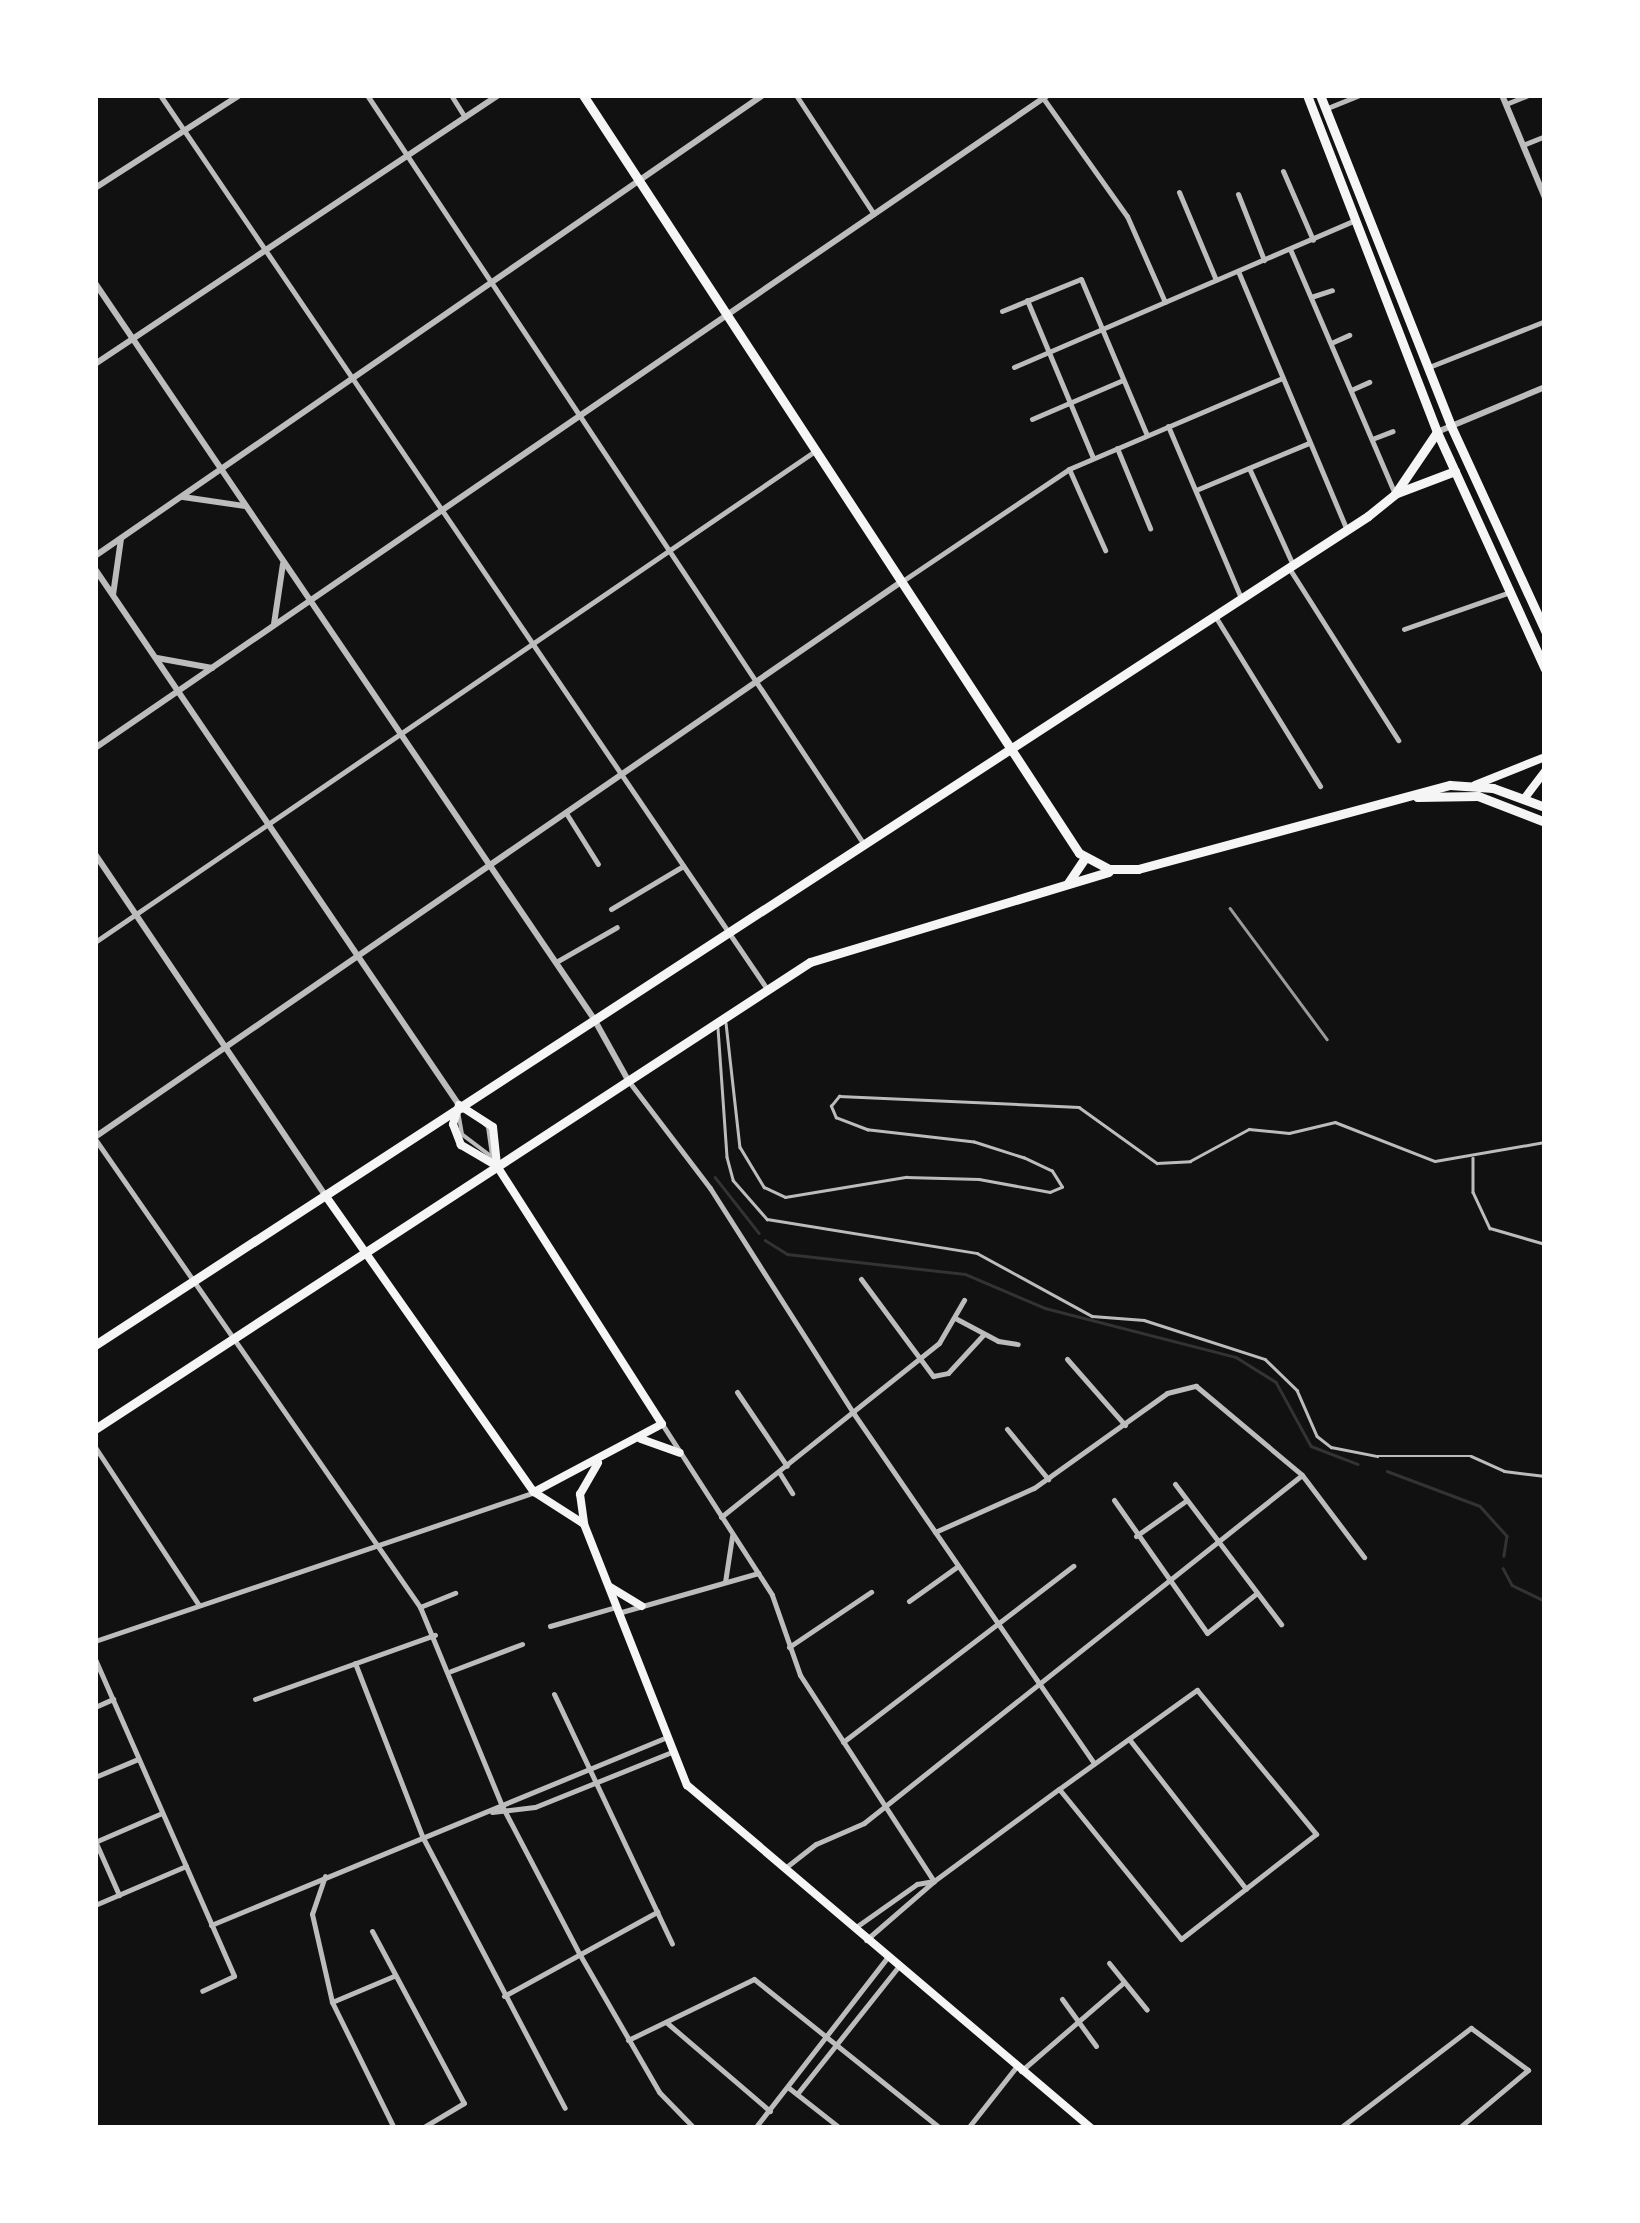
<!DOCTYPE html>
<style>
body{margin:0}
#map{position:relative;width:1640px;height:2223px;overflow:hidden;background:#111;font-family:"Source Sans 3",sans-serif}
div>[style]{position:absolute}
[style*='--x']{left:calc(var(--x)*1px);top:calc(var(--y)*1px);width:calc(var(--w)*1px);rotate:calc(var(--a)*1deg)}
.stream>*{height:2.5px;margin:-1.25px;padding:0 1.25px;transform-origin:1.25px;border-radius:1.25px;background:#333}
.service>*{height:2.5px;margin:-1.25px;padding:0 1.25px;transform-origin:1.25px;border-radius:1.25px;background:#bcbcbc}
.pedestrian>*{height:4px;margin:-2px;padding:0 2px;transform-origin:2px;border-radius:2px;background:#bcbcbc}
.minor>*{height:5px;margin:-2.5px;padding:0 2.5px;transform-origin:2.5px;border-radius:2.5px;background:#bcbcbc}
.tertiary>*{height:6px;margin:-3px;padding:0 3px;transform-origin:3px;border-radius:3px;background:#bcbcbc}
.secondary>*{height:8px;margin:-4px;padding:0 4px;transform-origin:4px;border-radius:4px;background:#f5f5f5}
.primary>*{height:9px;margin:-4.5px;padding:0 4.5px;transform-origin:4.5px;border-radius:4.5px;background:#f5f5f5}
.rail>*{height:2.5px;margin:-1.25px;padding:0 1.25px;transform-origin:1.25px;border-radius:1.25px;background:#9a9a9a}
span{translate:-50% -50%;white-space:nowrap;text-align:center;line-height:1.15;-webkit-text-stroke:9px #fff;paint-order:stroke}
.frame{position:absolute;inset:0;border:98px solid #fff;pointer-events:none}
</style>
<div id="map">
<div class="stream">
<i style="--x:715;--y:1177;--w:71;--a:51.8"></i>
<i style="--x:765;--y:1240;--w:26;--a:32"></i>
<i style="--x:787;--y:1254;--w:179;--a:6.4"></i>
<i style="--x:965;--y:1274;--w:87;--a:23"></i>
<i style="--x:1045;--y:1308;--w:197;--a:14.4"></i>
<i style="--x:1236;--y:1357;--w:47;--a:32"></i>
<i style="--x:1276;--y:1382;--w:73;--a:61.3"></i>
<i style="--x:1311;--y:1446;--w:50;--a:21"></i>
<i style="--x:1387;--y:1471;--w:99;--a:20.6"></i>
<i style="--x:1480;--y:1506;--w:40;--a:48"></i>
<i style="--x:1507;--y:1536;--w:20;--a:99"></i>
<i style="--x:1503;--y:1568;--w:19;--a:62"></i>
<i style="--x:1512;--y:1585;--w:37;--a:26"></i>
</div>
<div class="service">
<i style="--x:726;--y:1023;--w:125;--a:83.6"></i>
<i style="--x:740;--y:1147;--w:47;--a:59"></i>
<i style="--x:764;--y:1187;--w:23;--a:25"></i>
<i style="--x:785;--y:1197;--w:123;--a:-9.4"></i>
<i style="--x:906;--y:1177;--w:73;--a:1.6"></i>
<i style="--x:979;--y:1179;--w:72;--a:10.4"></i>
<i style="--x:1050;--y:1192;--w:13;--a:-23"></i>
<i style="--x:1062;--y:1187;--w:19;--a:-122"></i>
<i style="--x:1052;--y:1171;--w:31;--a:-155"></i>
<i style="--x:1024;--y:1158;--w:52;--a:-162.3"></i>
<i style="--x:974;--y:1142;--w:107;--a:-173.5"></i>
<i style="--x:868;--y:1130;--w:34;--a:-159"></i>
<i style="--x:836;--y:1118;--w:13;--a:-113"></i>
<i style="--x:831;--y:1106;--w:13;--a:-51"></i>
<i style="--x:839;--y:1096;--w:240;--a:2.6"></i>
<i style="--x:1079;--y:1107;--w:96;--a:35.7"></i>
<i style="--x:1157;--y:1163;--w:33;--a:-3"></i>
<i style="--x:1190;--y:1161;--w:67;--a:-28.5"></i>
<i style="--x:1249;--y:1129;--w:40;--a:5.7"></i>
<i style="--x:1289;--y:1133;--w:47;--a:-13.4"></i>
<i style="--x:1335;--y:1122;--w:107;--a:21.3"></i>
<i style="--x:1435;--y:1161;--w:112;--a:-9.8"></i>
<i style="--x:718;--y:1028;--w:129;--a:86"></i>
<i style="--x:727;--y:1157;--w:24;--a:75"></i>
<i style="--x:733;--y:1180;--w:52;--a:48.9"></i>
<i style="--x:767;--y:1219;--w:213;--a:9.2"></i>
<i style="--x:977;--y:1253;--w:131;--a:28.7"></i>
<i style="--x:1092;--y:1316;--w:52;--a:4.4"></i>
<i style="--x:1144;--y:1320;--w:127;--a:17.9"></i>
<i style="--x:1265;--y:1359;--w:45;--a:44.1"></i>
<i style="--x:1297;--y:1390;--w:50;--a:66.5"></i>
<i style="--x:1317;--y:1436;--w:18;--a:38"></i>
<i style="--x:1331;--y:1447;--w:47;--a:11.1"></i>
<i style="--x:1377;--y:1456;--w:94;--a:0"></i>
<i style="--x:1471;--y:1456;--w:36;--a:24"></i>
<i style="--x:1504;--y:1471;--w:41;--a:7"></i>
<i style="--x:1473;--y:1158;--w:34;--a:90"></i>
<i style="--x:1473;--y:1192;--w:40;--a:65"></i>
<i style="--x:1490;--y:1228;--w:57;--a:16.2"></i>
</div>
<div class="pedestrian">
<i style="--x:468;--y:1109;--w:27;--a:42"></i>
<i style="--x:488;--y:1127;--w:30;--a:82"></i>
<i style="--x:492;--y:1157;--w:38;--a:-143"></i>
<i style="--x:462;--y:1134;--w:22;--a:-100"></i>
<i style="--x:458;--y:1112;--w:10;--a:-17"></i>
</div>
<div class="minor">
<i style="--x:160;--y:95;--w:1081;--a:55.82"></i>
<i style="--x:367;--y:95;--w:898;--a:56.45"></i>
<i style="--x:451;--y:95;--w:26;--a:58"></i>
<i style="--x:796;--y:95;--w:142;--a:56.8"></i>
<i style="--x:1043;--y:98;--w:145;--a:54.6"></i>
<i style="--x:1127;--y:216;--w:94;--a:66.2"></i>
<i style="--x:1506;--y:104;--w:24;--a:-22"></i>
<i style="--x:1325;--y:109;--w:38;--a:-22"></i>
<i style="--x:1523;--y:145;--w:24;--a:-22"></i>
<i style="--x:1283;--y:171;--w:75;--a:66.5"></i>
<i style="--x:1179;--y:192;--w:95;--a:67.2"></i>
<i style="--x:1238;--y:194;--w:71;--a:68.5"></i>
<i style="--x:1290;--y:249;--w:267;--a:66.8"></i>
<i style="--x:1238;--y:271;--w:281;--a:67.2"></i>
<i style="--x:1311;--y:297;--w:22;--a:-18"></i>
<i style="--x:1027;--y:300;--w:171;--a:67.3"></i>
<i style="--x:1002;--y:311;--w:85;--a:-22.1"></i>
<i style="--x:1081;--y:279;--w:169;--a:67.1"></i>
<i style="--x:1331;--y:343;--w:20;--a:-24"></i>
<i style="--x:1014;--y:367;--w:372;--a:-23.3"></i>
<i style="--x:1429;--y:367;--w:125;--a:-21.6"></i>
<i style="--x:1351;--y:390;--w:20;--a:-24"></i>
<i style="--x:1032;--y:419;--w:99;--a:-23.2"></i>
<i style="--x:1168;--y:426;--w:187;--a:67"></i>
<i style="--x:1372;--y:439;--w:22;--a:-21"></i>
<i style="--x:1117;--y:448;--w:87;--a:67.6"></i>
<i style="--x:1249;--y:468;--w:107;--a:65.6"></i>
<i style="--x:1069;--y:469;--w:89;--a:66"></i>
<i style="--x:1196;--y:490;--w:122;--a:-22.6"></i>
<i style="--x:1289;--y:568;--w:204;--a:57.6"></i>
<i style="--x:901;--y:582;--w:202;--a:-33.9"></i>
<i style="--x:1069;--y:469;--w:232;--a:-23.1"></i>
<i style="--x:1215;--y:616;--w:200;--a:58.3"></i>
<i style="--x:1404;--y:629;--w:112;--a:-19.2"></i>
<i style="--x:566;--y:813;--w:60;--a:57.9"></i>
<i style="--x:611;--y:909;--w:84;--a:-30.8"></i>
<i style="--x:95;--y:942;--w:871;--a:-34.29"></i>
<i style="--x:556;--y:962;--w:70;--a:-29.8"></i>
<i style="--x:630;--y:1083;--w:132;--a:52.7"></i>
<i style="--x:710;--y:1188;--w:268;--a:57.5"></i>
<i style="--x:854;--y:1414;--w:424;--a:55.5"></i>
<i style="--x:95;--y:1139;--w:570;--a:55.22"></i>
<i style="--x:420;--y:1607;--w:213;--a:67.6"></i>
<i style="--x:501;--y:1804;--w:170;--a:62.4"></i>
<i style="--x:580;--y:1955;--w:158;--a:60"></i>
<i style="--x:659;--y:2092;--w:50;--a:45.8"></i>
<i style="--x:861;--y:1279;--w:121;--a:53.4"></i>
<i style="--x:933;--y:1376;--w:15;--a:-11"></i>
<i style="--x:948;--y:1373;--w:53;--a:-47.3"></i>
<i style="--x:955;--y:1318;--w:49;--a:28.1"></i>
<i style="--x:998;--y:1341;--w:20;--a:9"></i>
<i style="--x:1067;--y:1359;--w:88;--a:48.7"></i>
<i style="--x:737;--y:1392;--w:89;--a:56"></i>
<i style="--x:662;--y:1424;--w:203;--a:57.2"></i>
<i style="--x:772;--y:1595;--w:85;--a:70.7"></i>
<i style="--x:800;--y:1675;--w:246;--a:57"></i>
<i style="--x:1007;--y:1429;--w:65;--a:50.6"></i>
<i style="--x:95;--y:1447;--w:188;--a:56.7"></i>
<i style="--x:779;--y:1472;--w:25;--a:58"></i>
<i style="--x:1175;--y:1484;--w:176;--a:52.9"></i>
<i style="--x:1114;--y:1500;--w:162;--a:55"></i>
<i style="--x:1207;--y:1633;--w:64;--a:-38.7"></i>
<i style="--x:721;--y:1517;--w:279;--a:-38.6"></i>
<i style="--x:939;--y:1343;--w:50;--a:-59.8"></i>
<i style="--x:935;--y:1532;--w:108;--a:-24"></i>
<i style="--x:1034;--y:1488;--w:163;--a:-35.5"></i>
<i style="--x:1167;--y:1393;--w:30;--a:-14"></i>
<i style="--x:1196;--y:1386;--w:138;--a:40"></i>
<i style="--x:1302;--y:1475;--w:103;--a:52.9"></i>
<i style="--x:1136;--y:1536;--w:62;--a:-35.2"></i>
<i style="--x:725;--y:1582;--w:47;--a:-81.3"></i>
<i style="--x:909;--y:1601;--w:60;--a:-35.5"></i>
<i style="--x:420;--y:1607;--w:38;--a:-22"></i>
<i style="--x:618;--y:1613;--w:146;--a:-15.9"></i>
<i style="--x:550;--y:1626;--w:69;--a:-16.1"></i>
<i style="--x:95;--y:1641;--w:464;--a:-18.7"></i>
<i style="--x:789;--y:1647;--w:99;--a:-33.9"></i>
<i style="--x:95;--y:1659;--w:346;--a:66.3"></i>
<i style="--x:234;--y:1976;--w:35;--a:155"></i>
<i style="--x:355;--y:1663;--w:186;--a:68.8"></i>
<i style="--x:422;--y:1836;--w:307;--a:62.3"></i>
<i style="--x:451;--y:1671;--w:76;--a:-20.8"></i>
<i style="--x:554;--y:1694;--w:276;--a:64.7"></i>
<i style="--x:255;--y:1699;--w:191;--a:-19.6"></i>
<i style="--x:95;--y:1707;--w:20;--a:-24"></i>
<i style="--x:1129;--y:1739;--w:190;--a:52"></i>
<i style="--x:843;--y:1742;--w:290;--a:-37.4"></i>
<i style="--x:95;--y:1777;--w:47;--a:-22.7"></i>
<i style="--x:492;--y:1812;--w:43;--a:-6.6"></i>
<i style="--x:535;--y:1807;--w:148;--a:-21.9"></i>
<i style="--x:95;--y:1842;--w:73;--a:-23.4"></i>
<i style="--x:96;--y:1843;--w:57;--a:66.1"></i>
<i style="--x:785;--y:1868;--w:39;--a:-38"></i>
<i style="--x:816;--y:1844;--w:52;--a:-23.6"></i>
<i style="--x:864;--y:1823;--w:559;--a:-38.47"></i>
<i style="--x:325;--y:1876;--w:40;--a:108.9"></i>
<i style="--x:312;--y:1914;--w:90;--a:77.2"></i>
<i style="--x:332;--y:2002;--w:140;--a:63.8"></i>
<i style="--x:95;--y:1905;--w:99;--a:-23.2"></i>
<i style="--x:211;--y:1925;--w:492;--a:-22.4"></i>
<i style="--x:856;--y:1927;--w:75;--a:-35.2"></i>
<i style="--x:917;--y:1884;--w:17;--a:-10"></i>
<i style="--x:372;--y:1931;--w:195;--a:61.9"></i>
<i style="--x:464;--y:2103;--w:49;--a:149.2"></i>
<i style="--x:866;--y:1940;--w:90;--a:-40.9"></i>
<i style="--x:934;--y:1881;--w:155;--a:-36.4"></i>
<i style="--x:1059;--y:1789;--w:170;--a:-35.7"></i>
<i style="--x:1197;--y:1690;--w:187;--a:50.4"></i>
<i style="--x:1316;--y:1834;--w:171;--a:142.1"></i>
<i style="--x:1181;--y:1939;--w:193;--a:-129.1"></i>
<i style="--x:1109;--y:1963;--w:60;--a:51"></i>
<i style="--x:504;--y:1996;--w:175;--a:-28.8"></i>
<i style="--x:1062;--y:1999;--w:58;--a:54.1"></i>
<i style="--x:332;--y:2002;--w:67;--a:-22.8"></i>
<i style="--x:666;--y:2022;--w:137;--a:40.6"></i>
<i style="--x:628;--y:2040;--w:140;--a:-25.8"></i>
<i style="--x:754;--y:1979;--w:238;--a:38.7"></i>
<i style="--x:1021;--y:2071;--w:136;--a:-40.8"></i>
<i style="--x:789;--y:2088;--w:65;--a:38.1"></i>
<i style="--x:797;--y:2094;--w:162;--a:-51.5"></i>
<i style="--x:755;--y:2128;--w:215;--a:-52.2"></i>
<i style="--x:968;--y:2128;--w:78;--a:-51.8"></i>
<i style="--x:1340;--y:2128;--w:165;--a:-37.4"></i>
<i style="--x:1471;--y:2028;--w:71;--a:36.4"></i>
<i style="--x:1528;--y:2070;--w:90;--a:140"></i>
</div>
<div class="tertiary">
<i style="--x:1502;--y:95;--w:112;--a:67.3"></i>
<i style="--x:95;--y:188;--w:172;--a:-32.7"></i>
<i style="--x:95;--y:283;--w:889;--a:55.86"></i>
<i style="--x:594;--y:1019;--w:70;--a:60.9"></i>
<i style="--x:95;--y:364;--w:485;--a:-33.7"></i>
<i style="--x:1437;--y:432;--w:117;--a:-22.6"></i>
<i style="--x:183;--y:497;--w:63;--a:8.3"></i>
<i style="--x:95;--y:556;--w:812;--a:-34.61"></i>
<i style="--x:95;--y:569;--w:648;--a:55.82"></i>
<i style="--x:113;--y:595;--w:57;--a:-81.9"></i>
<i style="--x:274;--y:624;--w:61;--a:-81.5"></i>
<i style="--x:157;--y:658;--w:56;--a:10.3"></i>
<i style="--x:95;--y:748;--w:1155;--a:-34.42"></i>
<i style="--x:95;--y:854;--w:411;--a:56"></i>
<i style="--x:95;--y:1137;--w:979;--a:-34.55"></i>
</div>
<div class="secondary">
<i style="--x:1475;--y:785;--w:75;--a:-21.8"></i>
<i style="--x:1524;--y:799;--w:35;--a:-53"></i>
<i style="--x:497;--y:1166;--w:42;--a:-149.7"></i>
<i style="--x:461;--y:1145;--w:22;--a:-111"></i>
<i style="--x:453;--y:1124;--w:20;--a:-72"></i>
<i style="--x:459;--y:1105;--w:40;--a:32.9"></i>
<i style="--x:493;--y:1127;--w:39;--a:84"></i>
<i style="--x:497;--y:1166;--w:306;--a:57.4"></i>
<i style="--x:662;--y:1424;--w:145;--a:152"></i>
<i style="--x:325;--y:1195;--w:363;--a:54.9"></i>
<i style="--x:641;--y:1439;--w:41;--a:19.7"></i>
<i style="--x:598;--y:1463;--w:36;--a:120"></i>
<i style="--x:580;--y:1494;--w:30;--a:82"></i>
<i style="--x:584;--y:1524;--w:281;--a:68.5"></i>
<i style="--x:687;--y:1785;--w:530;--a:40.33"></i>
<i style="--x:534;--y:1492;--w:59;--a:32.6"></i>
<i style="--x:610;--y:1587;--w:37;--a:31"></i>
</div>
<div class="primary">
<i style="--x:583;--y:95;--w:906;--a:56.8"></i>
<i style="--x:1079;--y:853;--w:34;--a:28"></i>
<i style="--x:1109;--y:869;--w:29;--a:0"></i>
<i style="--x:1138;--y:869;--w:323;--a:-15.1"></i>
<i style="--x:1450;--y:785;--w:43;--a:4"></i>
<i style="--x:1493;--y:788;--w:55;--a:20.1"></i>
<i style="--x:1307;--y:95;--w:361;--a:68.9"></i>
<i style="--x:1437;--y:432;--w:260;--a:65.5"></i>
<i style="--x:1320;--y:95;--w:354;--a:68.4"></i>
<i style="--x:1450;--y:424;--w:228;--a:65.3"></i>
<i style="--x:1397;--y:493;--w:62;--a:-20.8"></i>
<i style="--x:1417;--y:797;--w:61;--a:-0.9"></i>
<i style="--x:1478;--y:796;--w:72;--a:21.2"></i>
<i style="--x:1068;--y:883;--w:30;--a:-56"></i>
<i style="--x:95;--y:1345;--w:1519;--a:-33.07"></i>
<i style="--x:1368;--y:516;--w:35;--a:-39"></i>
<i style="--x:1395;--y:494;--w:75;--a:-55.9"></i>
<i style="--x:95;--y:1429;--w:854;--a:-33.15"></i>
<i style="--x:810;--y:962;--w:312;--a:-16.8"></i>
</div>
<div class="rail">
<i style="--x:1230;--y:908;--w:163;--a:53.5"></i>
</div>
<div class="frame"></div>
</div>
